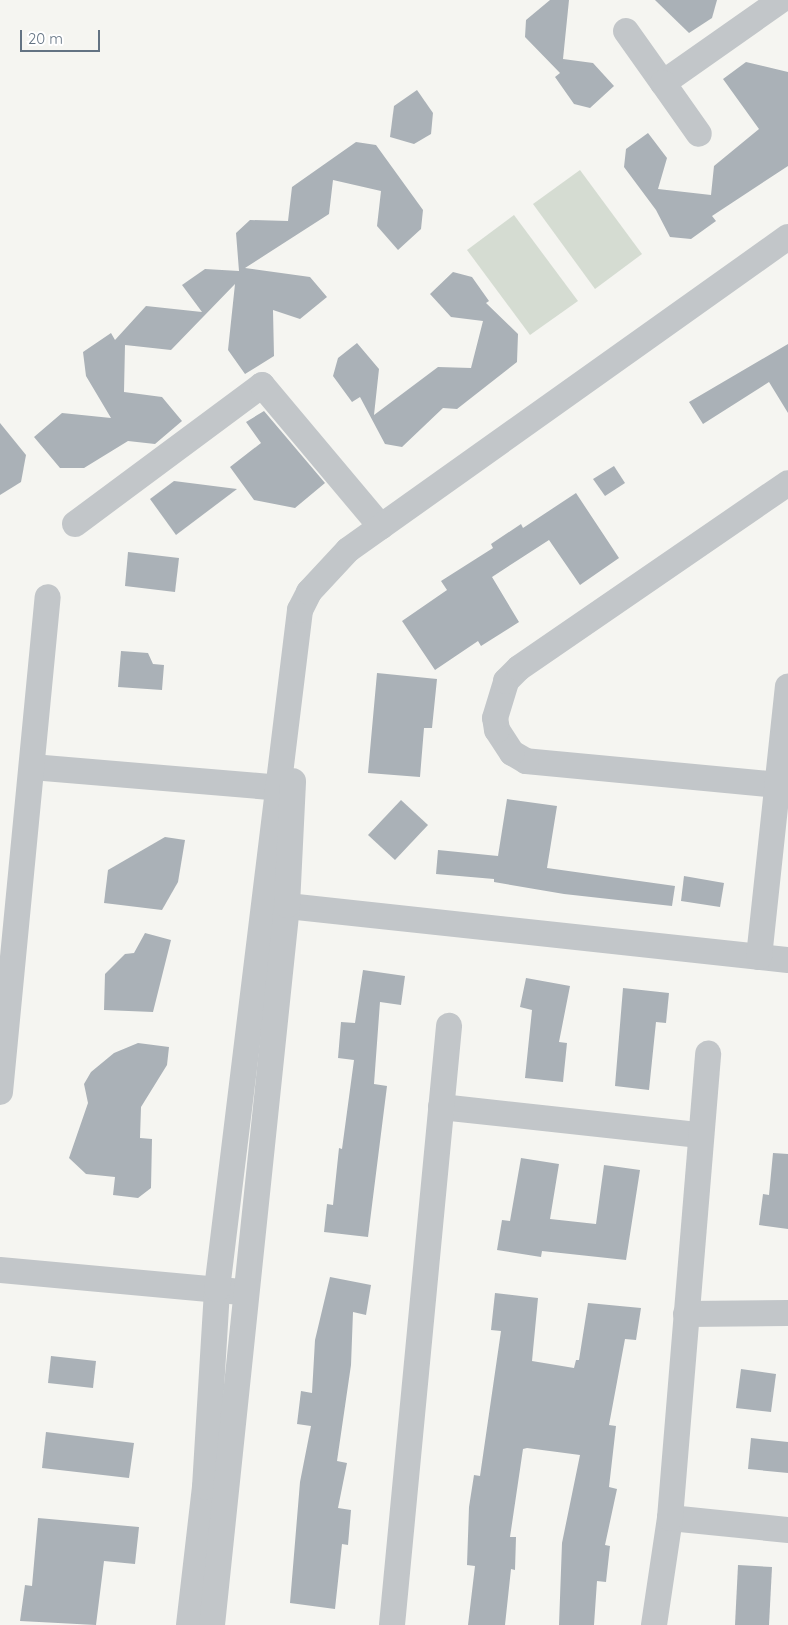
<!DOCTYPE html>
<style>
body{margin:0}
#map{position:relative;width:788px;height:1625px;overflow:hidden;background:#f5f5f1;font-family:Quicksand,sans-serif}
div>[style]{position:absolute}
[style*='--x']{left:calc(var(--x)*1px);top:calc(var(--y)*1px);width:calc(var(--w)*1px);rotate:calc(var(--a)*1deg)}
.green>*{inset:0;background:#d5dcd2}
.building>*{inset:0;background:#aab1b7}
.minor>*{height:26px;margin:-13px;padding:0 13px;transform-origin:13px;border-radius:13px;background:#c2c6c9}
span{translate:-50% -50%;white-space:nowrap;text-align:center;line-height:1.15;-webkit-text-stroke:5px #fff;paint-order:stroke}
.scale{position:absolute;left:20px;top:30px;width:80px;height:22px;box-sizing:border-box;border:2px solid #637383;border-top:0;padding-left:6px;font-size:15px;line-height:18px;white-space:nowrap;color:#637383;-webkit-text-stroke:4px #fff;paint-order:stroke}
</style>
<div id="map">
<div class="green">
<i style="clip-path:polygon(580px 170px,642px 254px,595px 289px,533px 204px)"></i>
<i style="clip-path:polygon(514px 215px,578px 301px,530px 335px,467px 250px)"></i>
</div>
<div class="building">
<i style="clip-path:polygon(550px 0,569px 0,563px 59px,593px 63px,614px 86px,590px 108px,574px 104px,555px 77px,560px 73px,525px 37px,526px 20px)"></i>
<i style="clip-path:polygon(655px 0,717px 0,712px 18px,689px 33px)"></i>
<i style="clip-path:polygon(746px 62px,788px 72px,788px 166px,712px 216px,716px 221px,691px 239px,670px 237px,656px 210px,624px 167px,626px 149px,648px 133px,667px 158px,658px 189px,711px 195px,714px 166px,759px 129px,723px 79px)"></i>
<i style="clip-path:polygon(417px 90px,433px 113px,431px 134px,414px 144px,390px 137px,394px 106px)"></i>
<i style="clip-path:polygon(356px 142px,376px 145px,423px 210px,421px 229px,398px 250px,377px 226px,381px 191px,333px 180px,329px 214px,245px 268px,310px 277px,327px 297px,300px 319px,273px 310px,274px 356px,245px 374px,228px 350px,235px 284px,171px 350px,125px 345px,124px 392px,162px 397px,182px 421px,155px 444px,128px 441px,84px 468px,60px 468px,34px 437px,62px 413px,111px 418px,86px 376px,83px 352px,111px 333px,115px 340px,146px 306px,202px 312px,182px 285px,205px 269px,239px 271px,236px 233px,250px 220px,288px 221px,292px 187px)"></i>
<i style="clip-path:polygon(453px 272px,472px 277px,489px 301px,486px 303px,518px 334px,517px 362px,457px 409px,443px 408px,402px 447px,385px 444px,360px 397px,352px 402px,333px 376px,338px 358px,357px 343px,379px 369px,374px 415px,438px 367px,471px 368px,483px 321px,451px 317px,430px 294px)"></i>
<i style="clip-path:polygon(788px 344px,788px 413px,769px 382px,703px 424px,689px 402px)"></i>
<i style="clip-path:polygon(264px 411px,325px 483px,295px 508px,254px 500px,230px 467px,261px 443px,246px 422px)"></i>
<i style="clip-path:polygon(0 423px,26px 455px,21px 482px,0 495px)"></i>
<i style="clip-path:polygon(614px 466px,625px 483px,605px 496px,593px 479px)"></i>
<i style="clip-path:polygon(174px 481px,237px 489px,176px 535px,150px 499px)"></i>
<i style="clip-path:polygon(576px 493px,619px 558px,580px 585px,549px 540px,492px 577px,519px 622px,481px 646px,478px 641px,435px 670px,402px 621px,447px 590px,441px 581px,493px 548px,491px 544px,521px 524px,523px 528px)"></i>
<i style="clip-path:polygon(128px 552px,179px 558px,175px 592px,125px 586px)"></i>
<i style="clip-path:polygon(121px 651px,148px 653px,153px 664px,164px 665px,162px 690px,118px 687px)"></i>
<i style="clip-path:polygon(377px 673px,437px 679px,432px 728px,424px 728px,420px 777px,368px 773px)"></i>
<i style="clip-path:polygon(507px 799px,557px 806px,547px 868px,675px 886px,672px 906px,564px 894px,494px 882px,494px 879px,436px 874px,438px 850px,498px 856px)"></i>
<i style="clip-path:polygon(401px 800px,428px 825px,395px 860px,368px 835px)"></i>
<i style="clip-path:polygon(165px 837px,185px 840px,178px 882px,162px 910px,104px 903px,108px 870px)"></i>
<i style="clip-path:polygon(684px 876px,724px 883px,720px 907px,681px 901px)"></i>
<i style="clip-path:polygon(145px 933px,171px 940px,153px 1012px,104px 1010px,105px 974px,125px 954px,134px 953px)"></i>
<i style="clip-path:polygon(363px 970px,405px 976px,401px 1005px,380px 1002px,374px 1084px,387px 1086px,368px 1237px,324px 1232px,327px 1204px,333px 1205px,339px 1148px,342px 1149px,354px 1060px,338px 1058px,341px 1022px,355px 1023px)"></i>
<i style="clip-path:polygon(526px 978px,570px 986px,559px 1042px,567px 1043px,563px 1082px,525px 1078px,532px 1010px,520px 1007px)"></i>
<i style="clip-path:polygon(623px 988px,669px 993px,666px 1023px,656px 1022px,649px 1090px,615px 1086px)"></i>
<i style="clip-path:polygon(138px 1043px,169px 1047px,167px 1065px,141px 1107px,140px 1138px,152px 1139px,151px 1188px,138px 1198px,113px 1195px,115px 1177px,86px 1174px,69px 1158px,88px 1103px,84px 1084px,91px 1072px,114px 1053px)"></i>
<i style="clip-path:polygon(773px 1153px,788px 1154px,788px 1229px,759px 1225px,763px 1194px,769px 1195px)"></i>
<i style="clip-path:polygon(521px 1158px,559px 1164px,550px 1219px,596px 1224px,604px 1165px,640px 1170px,626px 1260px,542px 1251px,541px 1257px,497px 1250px,502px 1220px,510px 1221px)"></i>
<i style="clip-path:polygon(330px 1277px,371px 1285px,366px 1315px,353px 1312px,351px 1365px,337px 1461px,347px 1463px,338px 1508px,351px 1510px,348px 1545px,342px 1544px,335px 1609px,290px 1603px,300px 1482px,311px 1426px,297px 1424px,301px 1391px,312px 1393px,315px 1340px)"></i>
<i style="clip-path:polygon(495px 1293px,538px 1298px,532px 1361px,574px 1368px,576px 1360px,579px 1360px,588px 1303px,641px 1308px,636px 1340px,625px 1339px,609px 1425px,616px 1426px,609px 1487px,617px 1489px,605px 1545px,610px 1546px,606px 1582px,597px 1581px,594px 1625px,559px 1625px,562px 1543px,580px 1455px,527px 1448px,523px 1449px,510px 1537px,516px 1537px,515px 1570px,511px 1569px,505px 1625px,468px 1625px,475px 1566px,467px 1565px,469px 1507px,474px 1475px,480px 1476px,501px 1331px,491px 1330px)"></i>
<i style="clip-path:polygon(51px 1356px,96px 1361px,93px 1388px,48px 1383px)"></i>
<i style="clip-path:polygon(741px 1369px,776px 1374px,771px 1412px,736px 1408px)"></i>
<i style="clip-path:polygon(46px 1432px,134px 1443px,129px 1478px,42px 1468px)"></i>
<i style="clip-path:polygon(751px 1438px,788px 1442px,788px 1473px,748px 1469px)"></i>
<i style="clip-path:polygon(38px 1518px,139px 1527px,135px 1564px,104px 1561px,96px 1625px,20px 1621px,25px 1585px,32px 1586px)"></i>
<i style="clip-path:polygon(738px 1565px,772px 1567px,769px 1625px,735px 1625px)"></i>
</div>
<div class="minor">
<i style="--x:626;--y:31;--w:64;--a:54.6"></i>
<i style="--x:663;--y:83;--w:144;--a:-35.1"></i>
<i style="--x:663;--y:83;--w:62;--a:54.8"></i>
<i style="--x:75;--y:524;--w:233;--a:-36.6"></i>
<i style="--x:262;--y:385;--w:185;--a:50"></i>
<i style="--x:32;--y:767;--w:261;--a:4.8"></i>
<i style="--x:779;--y:785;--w:254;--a:-174.6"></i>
<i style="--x:526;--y:761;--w:16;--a:-150"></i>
<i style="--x:512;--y:753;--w:27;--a:-123"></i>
<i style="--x:497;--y:730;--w:12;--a:-99"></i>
<i style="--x:495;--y:718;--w:39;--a:-73"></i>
<i style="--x:506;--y:681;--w:18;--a:-45"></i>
<i style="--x:519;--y:668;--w:326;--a:-34.5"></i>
<i style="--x:269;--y:904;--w:522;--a:6.16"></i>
<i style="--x:759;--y:957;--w:272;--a:-83.9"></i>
<i style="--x:0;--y:1092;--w:497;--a:-84.5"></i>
<i style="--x:441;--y:1107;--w:260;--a:6.2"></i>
<i style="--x:0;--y:1270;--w:234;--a:5.2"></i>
<i style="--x:686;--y:1314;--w:102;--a:-0.6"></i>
<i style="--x:670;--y:1518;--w:119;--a:5.8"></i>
<i style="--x:189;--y:1625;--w:139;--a:-83.4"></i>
<i style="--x:205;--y:1487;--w:198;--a:-86.5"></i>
<i style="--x:217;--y:1289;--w:684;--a:-83.03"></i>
<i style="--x:300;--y:610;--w:20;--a:-63"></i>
<i style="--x:309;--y:592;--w:57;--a:-47.1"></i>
<i style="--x:348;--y:550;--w:540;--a:-35.43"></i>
<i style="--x:212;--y:1625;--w:724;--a:-84.05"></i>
<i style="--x:287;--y:905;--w:124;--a:-87.2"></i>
<i style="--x:392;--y:1625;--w:602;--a:-84.56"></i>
<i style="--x:654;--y:1625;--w:108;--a:-81.5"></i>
<i style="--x:670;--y:1518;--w:466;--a:-85.3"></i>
</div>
<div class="scale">20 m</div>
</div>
